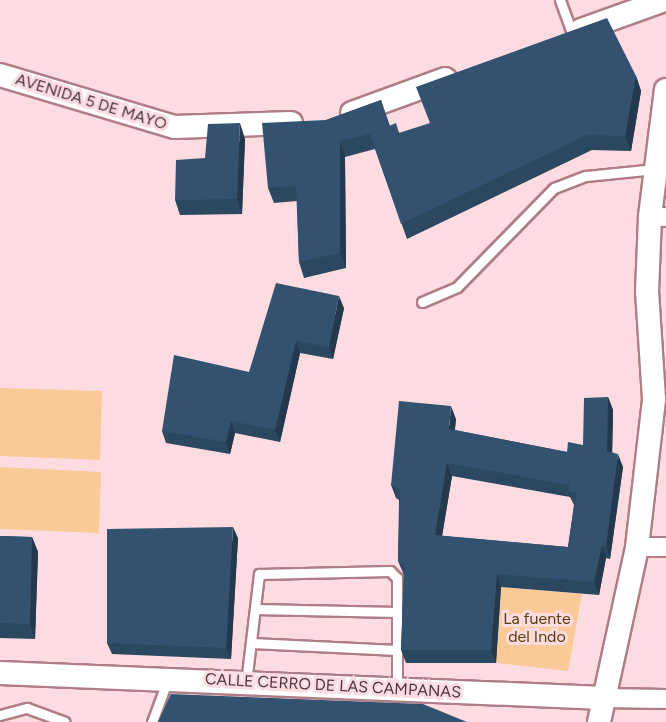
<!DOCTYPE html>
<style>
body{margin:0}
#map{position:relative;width:666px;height:722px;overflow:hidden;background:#fddce1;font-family:Figtree,sans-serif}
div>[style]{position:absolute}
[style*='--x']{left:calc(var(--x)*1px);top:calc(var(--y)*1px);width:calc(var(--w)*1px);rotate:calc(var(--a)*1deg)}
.green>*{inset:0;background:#f9ca97}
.roads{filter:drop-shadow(2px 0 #ae7d86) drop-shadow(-2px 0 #ae7d86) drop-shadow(0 2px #ae7d86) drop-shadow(0 -2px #ae7d86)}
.service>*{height:9px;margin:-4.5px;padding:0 4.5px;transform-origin:4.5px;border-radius:4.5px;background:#fff}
.minor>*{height:18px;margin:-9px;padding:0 9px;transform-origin:9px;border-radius:9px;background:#fff}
.tertiary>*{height:22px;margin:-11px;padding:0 11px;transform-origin:11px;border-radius:11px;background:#fff}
.wall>*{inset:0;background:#2c4760}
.shaded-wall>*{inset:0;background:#24394e}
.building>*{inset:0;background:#335270}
span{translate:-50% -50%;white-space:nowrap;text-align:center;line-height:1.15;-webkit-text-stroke:6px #fddce1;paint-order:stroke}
.street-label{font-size:16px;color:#4a3538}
.park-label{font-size:16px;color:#5e3906}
</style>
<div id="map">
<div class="green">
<i style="clip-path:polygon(0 388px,102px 391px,100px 460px,0 456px)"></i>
<i style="clip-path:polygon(0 467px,101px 472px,99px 533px,0 529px)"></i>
<i style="clip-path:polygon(500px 587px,582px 594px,568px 671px,496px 663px)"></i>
</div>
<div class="roads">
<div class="service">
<i style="--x:560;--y:0;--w:35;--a:70"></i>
<i style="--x:422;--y:302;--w:38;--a:-23"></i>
<i style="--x:457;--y:287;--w:139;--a:-45.6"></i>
<i style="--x:554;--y:188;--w:34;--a:-21"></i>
<i style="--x:586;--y:176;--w:70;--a:-5.7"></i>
<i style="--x:255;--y:609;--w:142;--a:1.2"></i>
<i style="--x:252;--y:643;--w:145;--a:2.8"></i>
<i style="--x:246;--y:683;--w:110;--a:-83.2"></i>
<i style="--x:259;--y:574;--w:131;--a:-1.3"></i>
<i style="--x:390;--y:571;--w:10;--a:45"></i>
<i style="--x:397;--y:578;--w:111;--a:90"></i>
<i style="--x:0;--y:715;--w:28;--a:-15"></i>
<i style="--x:27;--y:708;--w:40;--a:20.2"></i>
<i style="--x:152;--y:722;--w:46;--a:-69.6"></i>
</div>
<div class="minor">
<i style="--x:650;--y:216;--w:16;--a:4"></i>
<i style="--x:637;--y:547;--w:29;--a:0"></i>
<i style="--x:603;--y:698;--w:63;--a:0.9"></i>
</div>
<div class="tertiary">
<i style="--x:581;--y:30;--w:89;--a:-19.7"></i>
<i style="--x:0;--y:75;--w:182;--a:16.6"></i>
<i style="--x:174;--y:127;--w:117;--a:-2"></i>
<i style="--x:352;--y:113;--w:99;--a:-20.1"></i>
<i style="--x:0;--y:673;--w:604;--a:2.37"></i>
<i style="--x:599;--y:722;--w:179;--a:-77.7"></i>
<i style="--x:637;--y:547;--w:149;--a:-83.4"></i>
<i style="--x:654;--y:399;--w:107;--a:-93.7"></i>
<i style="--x:647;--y:292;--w:76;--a:-87.7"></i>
<i style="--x:650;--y:216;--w:127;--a:-82.8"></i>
</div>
</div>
<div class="wall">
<i style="clip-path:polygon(636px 76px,641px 91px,631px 151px,592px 150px,407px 239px,375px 149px,345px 157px,346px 268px,304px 278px,299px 262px,297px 201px,274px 203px,268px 188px,326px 120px,381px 100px,390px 126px,400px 133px,430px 124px)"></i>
<i style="clip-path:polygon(245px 139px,242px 214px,180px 215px,175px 200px,205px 158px)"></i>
<i style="clip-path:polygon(344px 308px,333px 359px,300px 353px,280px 442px,235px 433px,230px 454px,166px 443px,162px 431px)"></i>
<i style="clip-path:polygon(evenodd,608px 397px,613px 410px,612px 452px,623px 467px,610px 559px,606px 558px,599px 595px,501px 587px,496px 663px,406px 663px,401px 650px,404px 575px,398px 561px,399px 500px,396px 498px,391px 485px,456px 419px,455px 430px,567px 452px,583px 445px,608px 397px,452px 476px,570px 497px,574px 505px,568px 547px,442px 536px,452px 476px)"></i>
<i style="clip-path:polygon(0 536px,32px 537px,38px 552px,35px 639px,0 638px)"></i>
<i style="clip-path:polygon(238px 538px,231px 659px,112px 654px,107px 643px)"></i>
</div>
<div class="shaded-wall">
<i style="clip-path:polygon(636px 76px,641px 91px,631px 151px,625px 136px)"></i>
<i style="clip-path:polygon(240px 123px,245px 139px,242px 214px,237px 199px)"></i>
<i style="clip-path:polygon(340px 141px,345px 157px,346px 268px,340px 253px)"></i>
<i style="clip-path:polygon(339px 296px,344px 308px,333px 359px,329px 347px)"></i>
<i style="clip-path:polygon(296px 341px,300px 353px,280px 442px,275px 430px)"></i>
<i style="clip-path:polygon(608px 397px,613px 410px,612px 464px,607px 451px)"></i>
<i style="clip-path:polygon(451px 406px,456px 419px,453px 442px,449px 429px)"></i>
<i style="clip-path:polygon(231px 421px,235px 433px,230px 454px,226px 442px)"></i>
<i style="clip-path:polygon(618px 454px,623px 467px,610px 559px,606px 546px)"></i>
<i style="clip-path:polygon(447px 463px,452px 476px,440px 548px,435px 535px)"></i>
<i style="clip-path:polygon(233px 527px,238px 538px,231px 659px,226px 648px)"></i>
<i style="clip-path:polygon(32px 537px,38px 552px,35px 639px,30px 624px)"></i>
<i style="clip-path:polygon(602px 545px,606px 558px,599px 595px,594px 582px)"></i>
<i style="clip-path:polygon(497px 574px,501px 587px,496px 663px,491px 650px)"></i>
</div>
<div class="building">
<i style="clip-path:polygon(607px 18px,636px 76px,625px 136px,587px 135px,401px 224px,370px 134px,340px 141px,340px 253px,299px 262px,296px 186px,268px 188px,262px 123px,326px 120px,381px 100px,389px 126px,396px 123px,399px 133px,430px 123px,416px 87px)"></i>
<i style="clip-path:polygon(240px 123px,237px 199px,175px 200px,176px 160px,205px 158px,208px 124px)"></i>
<i style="clip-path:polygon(276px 283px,339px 296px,329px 347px,296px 341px,275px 430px,231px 421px,226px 442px,162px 431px,174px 355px,249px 372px)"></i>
<i style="clip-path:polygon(evenodd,608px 397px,607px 451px,618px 454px,606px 546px,602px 545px,594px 582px,497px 574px,491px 650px,401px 650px,404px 566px,398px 561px,400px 490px,391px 485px,399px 401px,451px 406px,449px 429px,567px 452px,568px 442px,583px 445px,584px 398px,608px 397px,447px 463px,569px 485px,569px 492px,576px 493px,568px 547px,435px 535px,447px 463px)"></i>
<i style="clip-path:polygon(233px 527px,226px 648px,107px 643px,107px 529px)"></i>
<i style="clip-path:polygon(0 536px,32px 537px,30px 624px,0 623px)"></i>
<i style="clip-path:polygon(171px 694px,423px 704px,467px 722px,158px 722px)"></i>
</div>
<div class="street-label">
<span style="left:91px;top:102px;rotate:17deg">AVENIDA 5 DE MAYO</span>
<span style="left:333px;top:686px;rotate:3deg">CALLE CERRO DE LAS CAMPANAS</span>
</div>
<div class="park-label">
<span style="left:537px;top:628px">La fuente<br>del Indo</span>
</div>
</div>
